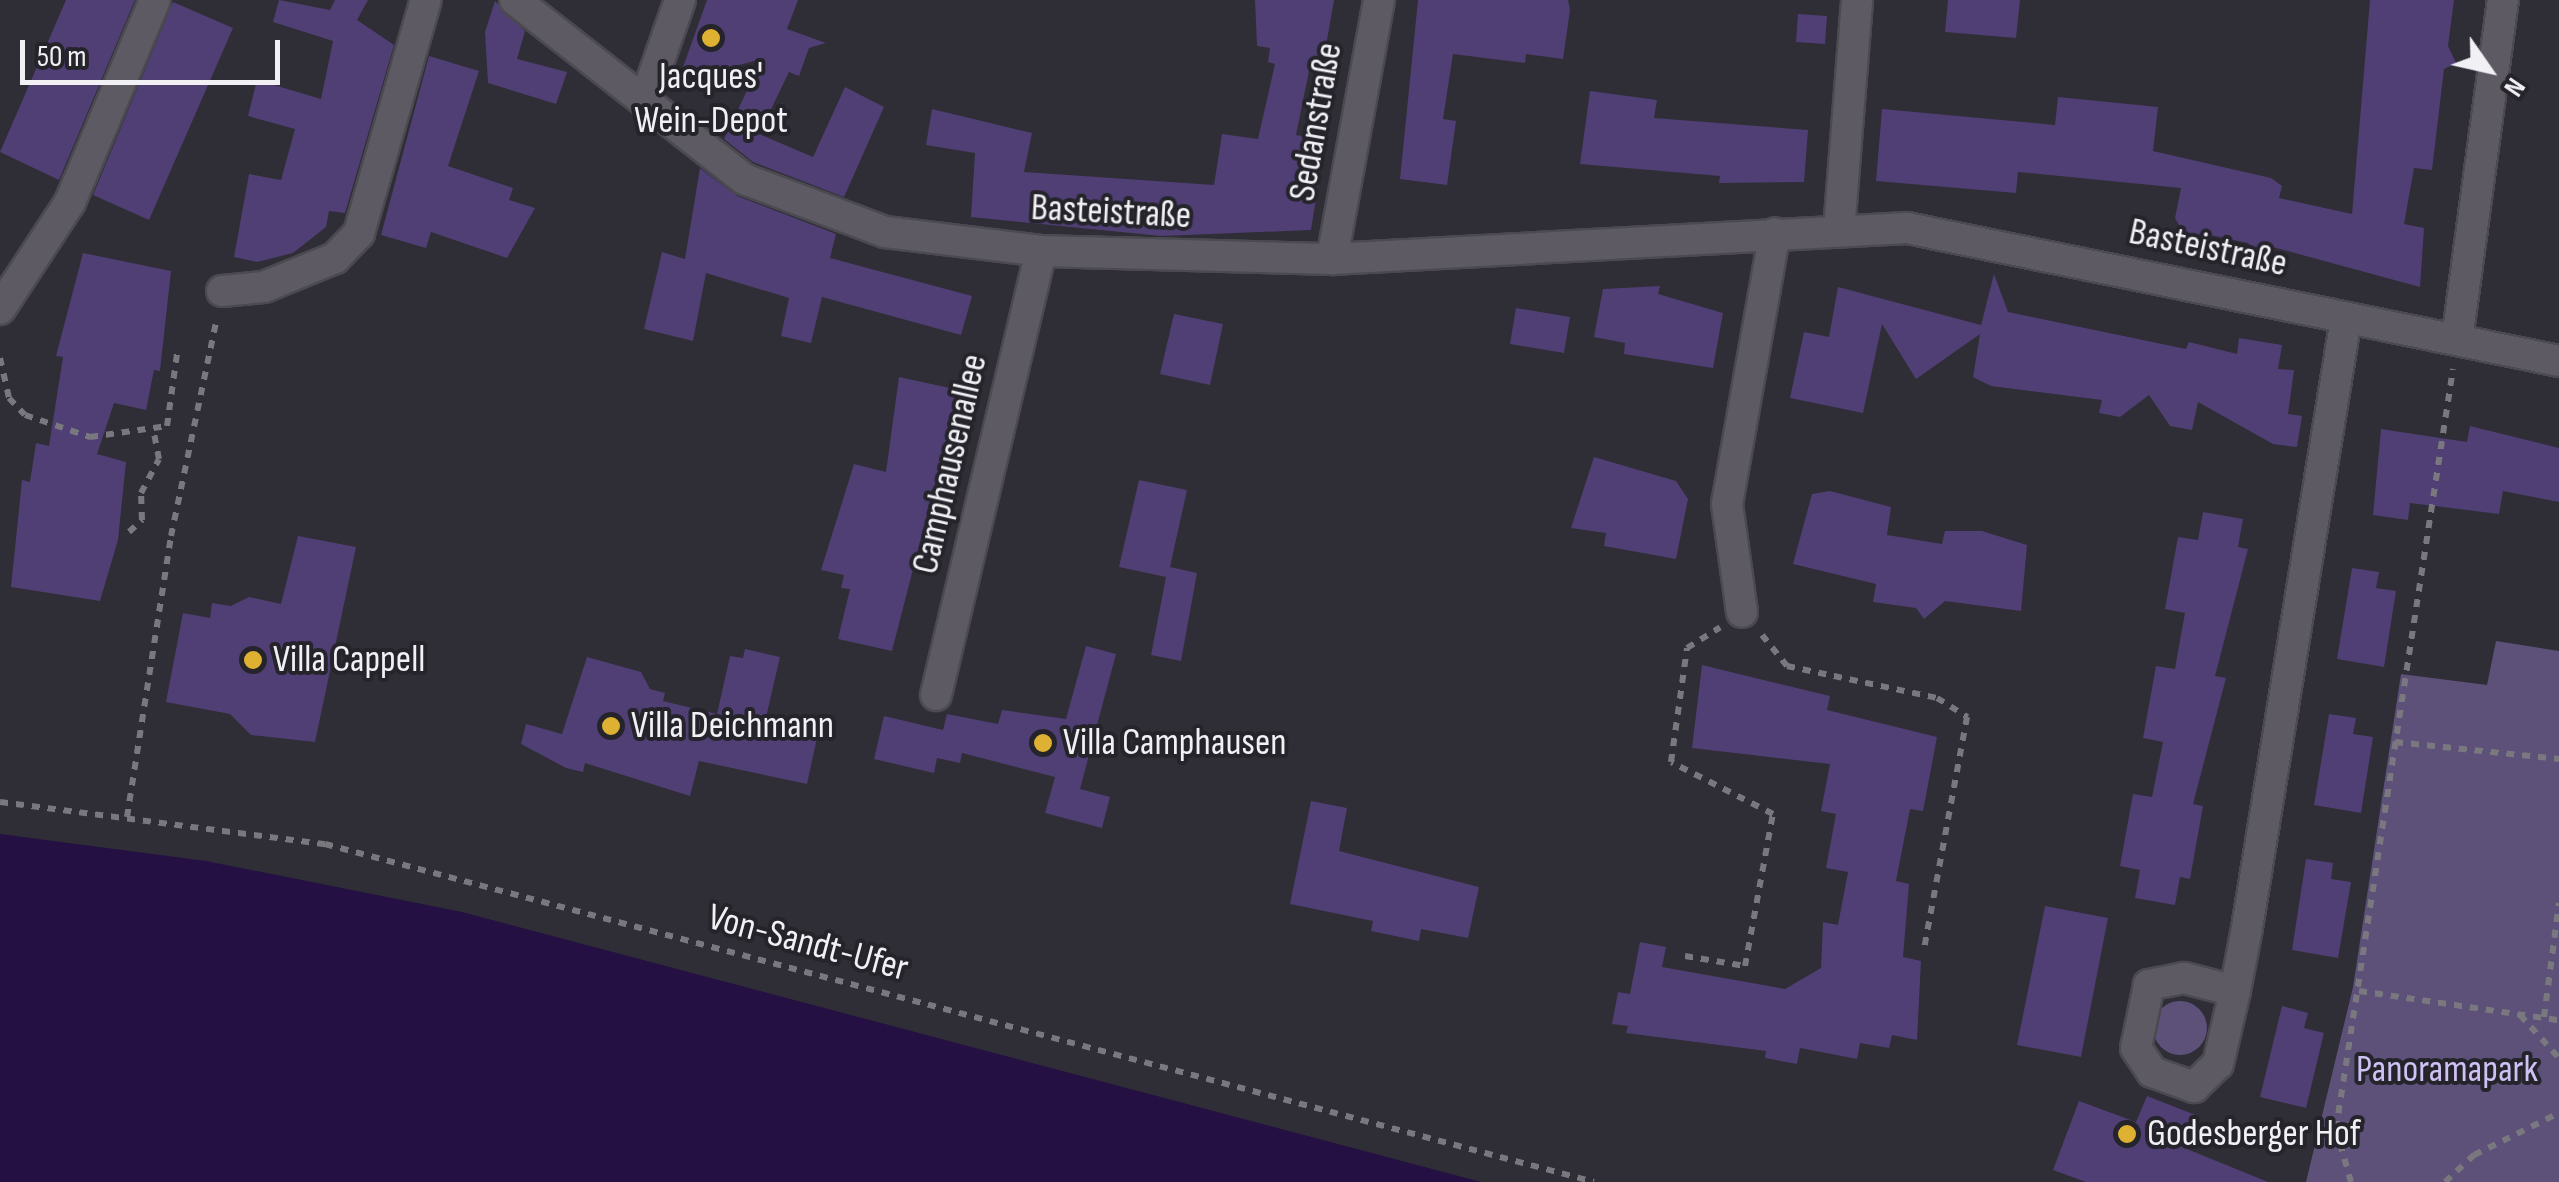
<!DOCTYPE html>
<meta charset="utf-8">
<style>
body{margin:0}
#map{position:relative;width:2559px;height:1182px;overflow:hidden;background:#2f2d35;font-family:"Sofia Sans Condensed",sans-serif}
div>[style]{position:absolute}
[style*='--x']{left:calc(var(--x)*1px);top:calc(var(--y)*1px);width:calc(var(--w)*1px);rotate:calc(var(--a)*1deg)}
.green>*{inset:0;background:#5d5079}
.round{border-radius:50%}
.water>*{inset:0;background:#241042}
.building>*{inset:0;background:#503f74}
.path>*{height:6px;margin-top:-3px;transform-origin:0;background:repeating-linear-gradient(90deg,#7a787f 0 8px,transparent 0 16px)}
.roads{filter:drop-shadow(2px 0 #4b4a50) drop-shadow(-2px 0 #4b4a50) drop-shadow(0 2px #4b4a50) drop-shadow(0 -2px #4b4a50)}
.minor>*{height:30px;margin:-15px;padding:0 15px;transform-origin:15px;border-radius:15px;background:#5d5a63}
.dots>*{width:28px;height:28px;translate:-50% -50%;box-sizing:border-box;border:5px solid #25242b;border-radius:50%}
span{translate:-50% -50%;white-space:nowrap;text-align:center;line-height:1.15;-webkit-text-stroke:8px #25242b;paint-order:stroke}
.poi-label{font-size:38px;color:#f1f0f5}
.left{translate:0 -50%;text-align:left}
.street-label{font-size:38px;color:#f1f0f5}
.park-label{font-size:38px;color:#cfc1f3}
.north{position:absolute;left:2439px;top:20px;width:100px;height:100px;-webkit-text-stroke:8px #25242b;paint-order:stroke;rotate:124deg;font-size:28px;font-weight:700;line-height:40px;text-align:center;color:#f1f0f5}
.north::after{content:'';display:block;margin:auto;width:35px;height:45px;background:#f1f0f5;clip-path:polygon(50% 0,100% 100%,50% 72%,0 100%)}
.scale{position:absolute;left:20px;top:40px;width:260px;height:45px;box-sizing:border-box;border:5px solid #f1f0f5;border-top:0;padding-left:12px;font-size:30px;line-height:35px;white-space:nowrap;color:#f1f0f5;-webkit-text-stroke:8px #25242b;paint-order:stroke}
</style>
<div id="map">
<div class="green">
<i style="clip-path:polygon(2496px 641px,2559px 651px,2559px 1182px,2306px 1182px,2353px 987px,2401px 674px,2487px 685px)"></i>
<i class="round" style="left:2153px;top:1001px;width:54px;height:54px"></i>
</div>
<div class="water">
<i style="clip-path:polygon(0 834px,206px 861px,462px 912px,1481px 1182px,0 1182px)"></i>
</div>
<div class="building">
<i style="clip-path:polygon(66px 0,135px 0,59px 180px,0 152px)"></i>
<i style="clip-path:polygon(279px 0,330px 10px,335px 0,368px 0,357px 20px,394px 45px,345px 213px,329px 211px,326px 227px,293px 253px,257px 262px,234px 257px,249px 174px,281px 180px,295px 129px,248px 116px,257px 80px,321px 99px,333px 41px,273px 22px)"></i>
<i style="clip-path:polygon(707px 0,798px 0,787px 29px,826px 43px,809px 48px,799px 76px,789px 72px,759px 134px,813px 157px,845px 87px,884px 107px,844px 197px,753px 162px,724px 139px,762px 59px,704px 74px,683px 67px)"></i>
<i style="clip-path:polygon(1255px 0,1334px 0,1323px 63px,1311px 61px,1296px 135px,1325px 140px,1311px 230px,1161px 236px,971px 217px,975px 153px,926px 145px,932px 109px,1032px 133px,1024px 172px,1214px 185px,1222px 134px,1258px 139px,1275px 64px,1268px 62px,1270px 48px,1257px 46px)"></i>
<i style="clip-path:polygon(1418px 0,1568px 0,1570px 10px,1563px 59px,1526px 54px,1525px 63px,1453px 54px,1443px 119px,1456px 121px,1447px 185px,1400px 179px)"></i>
<i style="clip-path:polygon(1948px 0,2020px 0,2016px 38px,1945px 32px)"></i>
<i style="clip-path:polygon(2370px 0,2454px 0,2448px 46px,2456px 63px,2444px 69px,2432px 170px,2414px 168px,2404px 224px,2424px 228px,2420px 287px,2269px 246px,2256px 254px,2248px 243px,2201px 233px,2188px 241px,2175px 218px,2181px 188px,2018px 172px,2016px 193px,1876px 181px,1882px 109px,2055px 125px,2058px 97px,2158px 107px,2153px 151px,2271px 178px,2282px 186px,2279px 198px,2352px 214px)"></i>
<i style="clip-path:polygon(495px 1px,525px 31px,517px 59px,567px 72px,556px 104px,488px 83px,485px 32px)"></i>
<i style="clip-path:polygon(173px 2px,233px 28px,149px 220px,93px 195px)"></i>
<i style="clip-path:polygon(1798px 14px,1827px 16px,1825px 44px,1796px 42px)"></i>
<i style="clip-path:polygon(429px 56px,479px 71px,448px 166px,513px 188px,509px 200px,535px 208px,507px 258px,431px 232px,426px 248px,381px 235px)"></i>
<i style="clip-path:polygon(1590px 91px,1657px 100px,1654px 118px,1808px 130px,1804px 182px,1719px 183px,1720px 176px,1580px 164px)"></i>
<i style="clip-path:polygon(700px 168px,737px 196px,836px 234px,830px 258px,972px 296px,961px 335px,822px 297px,811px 343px,781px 336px,789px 298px,706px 273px,693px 341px,644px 329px,662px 252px,685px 259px)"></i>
<i style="clip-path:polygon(83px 253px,171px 271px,160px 371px,154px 370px,146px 410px,114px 403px,97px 454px,126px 462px,118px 540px,100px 601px,11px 587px,22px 480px,30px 482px,36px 443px,49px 446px,63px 357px,56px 356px)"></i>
<i style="clip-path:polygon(1994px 274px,2008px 312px,2186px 349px,2189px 342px,2237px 354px,2239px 338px,2282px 345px,2278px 369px,2294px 370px,2288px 414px,2302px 416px,2297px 447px,2273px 444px,2198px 402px,2192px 430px,2170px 426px,2149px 395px,2120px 417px,2099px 413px,2102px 400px,1991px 386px,1973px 377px,1980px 334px,1916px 379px,1882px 324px,1863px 413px,1790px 398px,1804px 332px,1829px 337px,1838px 287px,1981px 325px)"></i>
<i style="clip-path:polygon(1660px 286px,1658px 294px,1723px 313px,1713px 368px,1624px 354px,1625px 343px,1594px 337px,1603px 289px)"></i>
<i style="clip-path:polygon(1516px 308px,1570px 317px,1564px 353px,1510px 344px)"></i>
<i style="clip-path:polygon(1174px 314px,1223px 324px,1210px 385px,1160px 374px)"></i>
<i style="clip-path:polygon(899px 377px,959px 390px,892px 651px,838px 639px,850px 589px,841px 588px,844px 575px,821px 570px,854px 464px,886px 472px)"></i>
<i style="clip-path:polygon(2470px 426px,2559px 448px,2559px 502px,2503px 491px,2499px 514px,2410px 503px,2408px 520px,2373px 515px,2381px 429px,2467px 442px)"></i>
<i style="clip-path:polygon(1594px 457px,1676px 481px,1688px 499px,1676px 559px,1604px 546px,1606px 533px,1571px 528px)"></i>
<i style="clip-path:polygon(1139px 480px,1187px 490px,1170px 567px,1197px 573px,1181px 661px,1151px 655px,1166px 577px,1119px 567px)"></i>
<i style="clip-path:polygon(1830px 491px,1891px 507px,1887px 535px,1942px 544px,1945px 531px,1982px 531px,2027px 545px,2021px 611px,1945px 601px,1924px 619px,1916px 608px,1873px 602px,1876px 584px,1793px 564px,1812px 494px)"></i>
<i style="clip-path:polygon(2203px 512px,2243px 519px,2238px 547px,2248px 549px,2215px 676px,2226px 678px,2193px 804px,2203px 806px,2190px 879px,2180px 877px,2175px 905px,2135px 898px,2140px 870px,2120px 866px,2133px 794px,2152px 797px,2163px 742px,2143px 738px,2156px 666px,2175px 669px,2180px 640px,2185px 613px,2165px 609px,2178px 537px,2198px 540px)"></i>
<i style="clip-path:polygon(298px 536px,356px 547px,315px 742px,251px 735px,230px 714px,166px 702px,183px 613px,210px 618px,212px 603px,231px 606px,249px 597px,281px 604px)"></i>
<i style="clip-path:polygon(2352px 568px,2379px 572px,2376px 588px,2396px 591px,2384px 667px,2337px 659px)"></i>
<i style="clip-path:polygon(1086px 646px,1116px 654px,1080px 789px,1110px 797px,1102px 828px,1045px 813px,1055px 777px,962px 753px,960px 763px,937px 758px,934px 773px,874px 759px,884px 716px,943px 730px,947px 714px,998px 724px,1002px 710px,1066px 719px)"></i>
<i style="clip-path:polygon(745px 649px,780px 657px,764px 726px,817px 738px,807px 784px,699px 761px,690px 796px,585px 763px,583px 772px,566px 768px,521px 744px,526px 724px,562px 734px,587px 657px,641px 672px,650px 689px,665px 693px,663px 701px,717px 714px,730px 656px,743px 658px)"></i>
<i style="clip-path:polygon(1702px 665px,1830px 696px,1827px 710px,1937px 737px,1923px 811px,1910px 809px,1896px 881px,1909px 884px,1903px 957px,1921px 961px,1917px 1040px,1892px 1035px,1889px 1048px,1860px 1043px,1857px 1059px,1800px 1048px,1797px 1064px,1765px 1058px,1766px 1051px,1626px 1033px,1628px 1026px,1612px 1024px,1618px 992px,1630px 994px,1640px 942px,1666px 947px,1662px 967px,1785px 989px,1821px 968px,1823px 922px,1838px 925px,1848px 872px,1826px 868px,1836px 814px,1821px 811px,1830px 764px,1692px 748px)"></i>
<i style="clip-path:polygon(2329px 714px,2356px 718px,2353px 734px,2373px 737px,2361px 813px,2314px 805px)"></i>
<i style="clip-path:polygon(1311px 801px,1347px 808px,1339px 851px,1479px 887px,1468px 938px,1421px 929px,1419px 941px,1371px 931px,1373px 921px,1290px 904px)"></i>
<i style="clip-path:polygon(2306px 859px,2333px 863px,2331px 879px,2351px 882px,2338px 958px,2292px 950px)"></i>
<i style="clip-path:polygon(2045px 906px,2108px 918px,2081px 1057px,2017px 1045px)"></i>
<i style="clip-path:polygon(2282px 1006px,2308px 1013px,2304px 1028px,2324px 1033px,2306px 1108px,2260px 1097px)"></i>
<i style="clip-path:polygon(2147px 1096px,2198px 1116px,2187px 1149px,2268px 1182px,2086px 1182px,2053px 1170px,2079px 1101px,2136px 1122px)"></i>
</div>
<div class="path">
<i style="--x:0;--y:358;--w:41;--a:77.3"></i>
<i style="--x:9;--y:398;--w:23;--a:47"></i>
<i style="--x:25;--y:415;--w:69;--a:18.7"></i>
<i style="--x:90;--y:437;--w:78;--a:-8.1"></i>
<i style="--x:167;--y:426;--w:73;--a:-82.1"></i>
<i style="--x:129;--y:532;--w:18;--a:-43"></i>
<i style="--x:142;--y:520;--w:27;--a:-92"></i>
<i style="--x:141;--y:493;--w:38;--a:-62"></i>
<i style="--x:159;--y:459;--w:25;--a:-101"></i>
<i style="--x:1762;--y:635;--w:40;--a:51"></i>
<i style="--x:1787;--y:666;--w:153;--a:12"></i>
<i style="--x:1937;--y:698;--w:36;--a:32"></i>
<i style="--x:1967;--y:717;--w:235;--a:100.5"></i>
<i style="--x:2395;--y:742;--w:165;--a:5.9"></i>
<i style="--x:0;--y:802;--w:328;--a:7.4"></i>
<i style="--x:325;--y:844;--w:1313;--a:14.91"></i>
<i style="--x:127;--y:817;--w:284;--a:-81.1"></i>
<i style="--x:171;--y:536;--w:219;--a:-78.1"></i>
<i style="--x:1685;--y:956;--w:61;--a:9.5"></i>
<i style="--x:1745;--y:966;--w:155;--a:-79.6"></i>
<i style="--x:1773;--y:814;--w:114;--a:-153"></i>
<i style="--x:1671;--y:762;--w:115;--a:-82"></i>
<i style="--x:1687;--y:648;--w:39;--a:-32"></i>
<i style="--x:2359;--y:991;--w:202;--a:8.3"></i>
<i style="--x:2520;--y:1015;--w:58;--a:47.8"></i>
<i style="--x:2544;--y:1017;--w:115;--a:-82.5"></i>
<i style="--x:2351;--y:1182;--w:55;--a:-105.8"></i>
<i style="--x:2336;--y:1129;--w:769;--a:-81.25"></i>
<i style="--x:2445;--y:1182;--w:40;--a:-43"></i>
<i style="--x:2474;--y:1155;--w:95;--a:-26.3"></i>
</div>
<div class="roads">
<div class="minor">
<i style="--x:515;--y:0;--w:291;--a:38"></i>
<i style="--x:744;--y:179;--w:151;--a:20.6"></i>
<i style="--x:885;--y:232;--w:157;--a:6.9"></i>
<i style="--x:1041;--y:251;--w:291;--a:1.6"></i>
<i style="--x:1332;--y:259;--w:576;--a:-3.09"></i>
<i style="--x:1907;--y:228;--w:665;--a:11.53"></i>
<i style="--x:645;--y:100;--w:106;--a:-70.7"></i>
<i style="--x:1839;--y:230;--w:231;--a:-85.5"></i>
<i style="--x:1332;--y:259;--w:263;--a:-79.7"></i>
<i style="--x:222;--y:291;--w:42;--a:-5.4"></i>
<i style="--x:264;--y:287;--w:77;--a:-22.2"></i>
<i style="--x:335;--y:258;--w:35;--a:-46"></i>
<i style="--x:359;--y:233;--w:242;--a:-74"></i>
<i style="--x:0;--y:309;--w:128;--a:-56.8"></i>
<i style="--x:70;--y:202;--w:219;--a:-67.2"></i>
<i style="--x:2457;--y:340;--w:343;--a:-82.3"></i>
<i style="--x:1742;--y:612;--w:109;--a:-97.9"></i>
<i style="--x:1727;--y:504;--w:275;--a:-80"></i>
<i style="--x:936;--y:695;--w:456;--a:-76.7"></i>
<i style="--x:2235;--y:991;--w:53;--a:-165.7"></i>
<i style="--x:2184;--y:978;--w:36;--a:169"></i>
<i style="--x:2149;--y:985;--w:64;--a:101.7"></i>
<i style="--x:2136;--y:1048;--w:29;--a:56"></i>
<i style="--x:2152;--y:1072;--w:45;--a:19.7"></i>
<i style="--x:2194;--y:1087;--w:33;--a:-44"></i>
<i style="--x:2218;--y:1064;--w:75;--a:-76.9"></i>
<i style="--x:2235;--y:991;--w:64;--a:-79.2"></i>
<i style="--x:2247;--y:928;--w:617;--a:-80.77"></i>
</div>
</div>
<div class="dots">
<i style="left:711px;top:38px;background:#deb133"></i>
<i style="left:253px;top:660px;background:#deb133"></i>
<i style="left:611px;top:726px;background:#deb133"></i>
<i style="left:1043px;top:743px;background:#deb133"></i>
<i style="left:2127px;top:1134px;background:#deb133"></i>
</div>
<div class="poi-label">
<span style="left:711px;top:99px">Jacques'<br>Wein-Depot</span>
<span class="left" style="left:273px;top:660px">Villa Cappell</span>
<span class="left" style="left:631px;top:726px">Villa Deichmann</span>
<span class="left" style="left:1063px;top:743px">Villa Camphausen</span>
<span class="left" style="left:2147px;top:1134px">Godesberger Hof</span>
</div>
<div class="street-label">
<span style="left:1316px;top:122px;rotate:-80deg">Sedanstraße</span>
<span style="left:1111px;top:212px;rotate:3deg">Basteistraße</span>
<span style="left:2208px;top:248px;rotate:12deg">Basteistraße</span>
<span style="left:950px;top:464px;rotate:-77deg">Camphausenallee</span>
<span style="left:808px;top:943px;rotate:15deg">Von-Sandt-Ufer</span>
</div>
<div class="park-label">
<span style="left:2447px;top:1070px">Panoramapark</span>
</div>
<div class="north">N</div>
<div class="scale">50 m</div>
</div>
